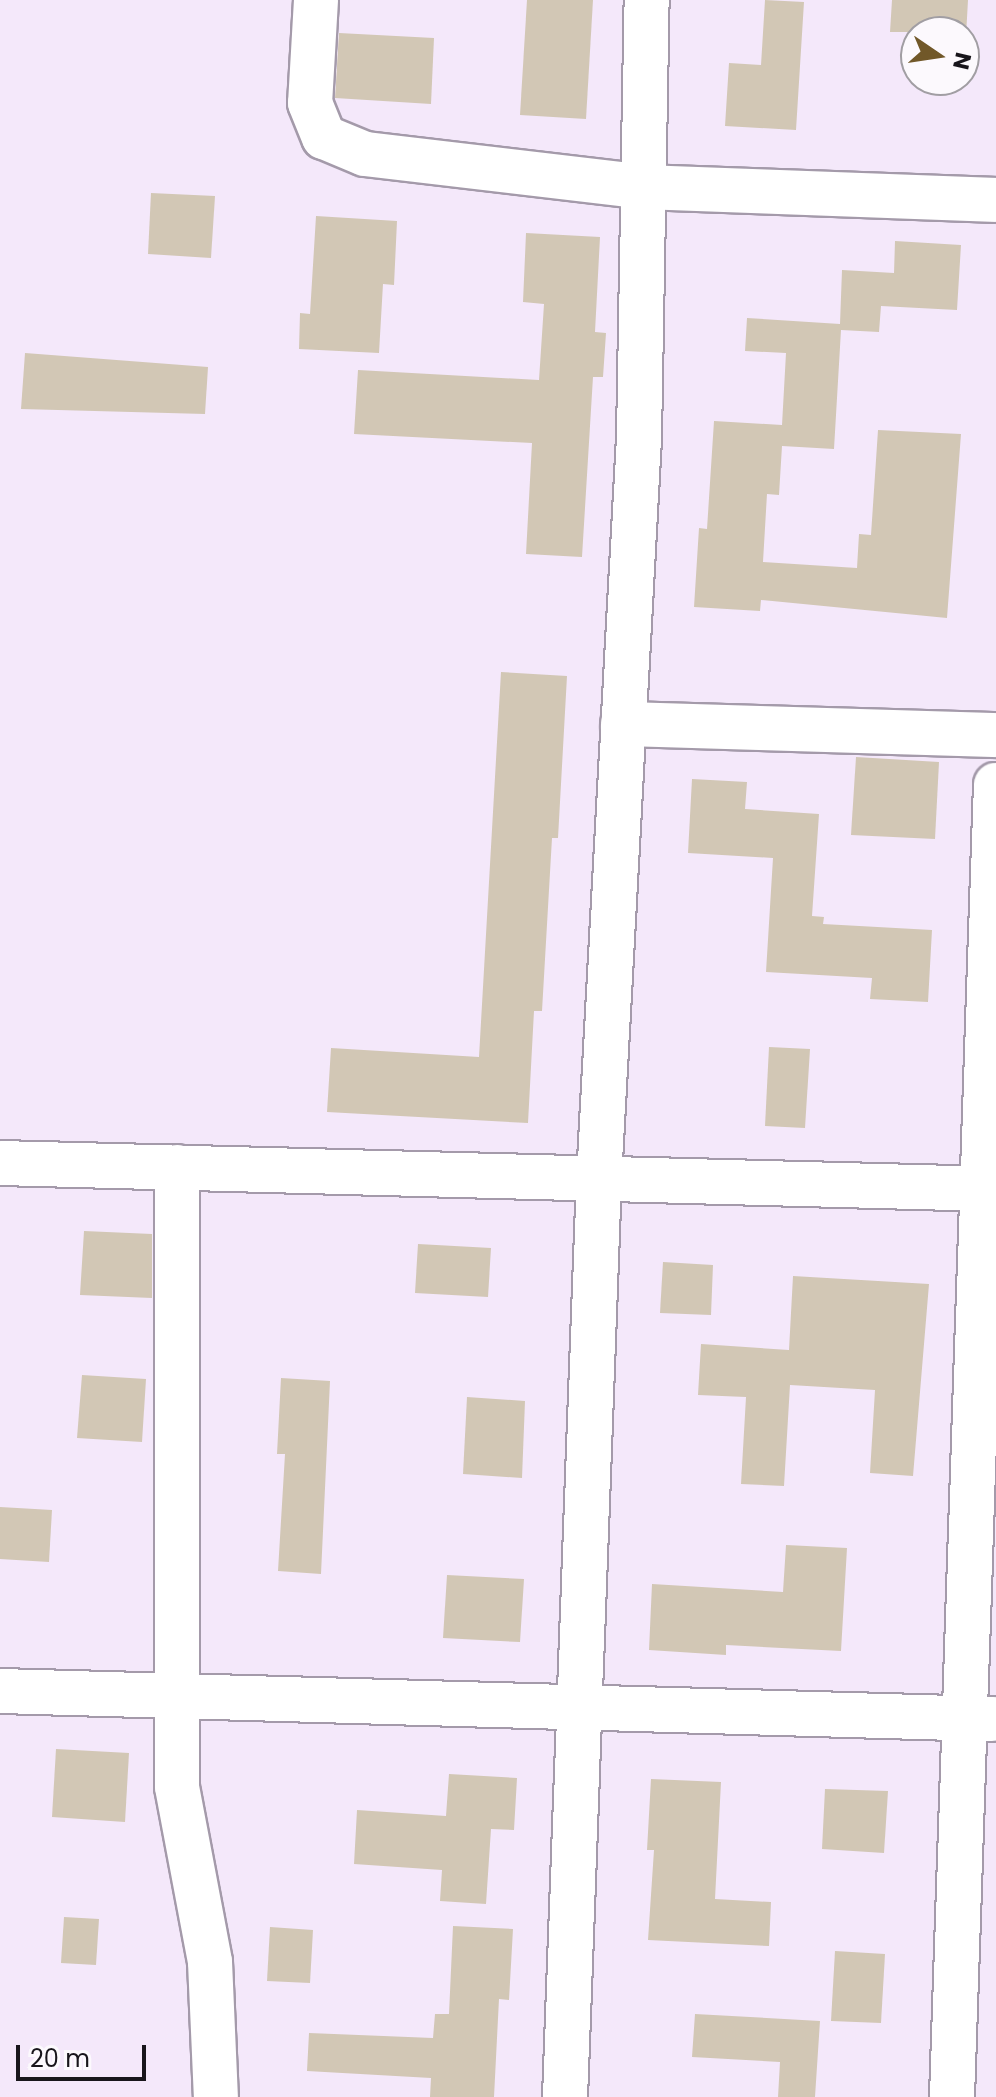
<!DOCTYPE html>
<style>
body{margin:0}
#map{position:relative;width:996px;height:2097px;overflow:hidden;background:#f4e8fa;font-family:Poppins,sans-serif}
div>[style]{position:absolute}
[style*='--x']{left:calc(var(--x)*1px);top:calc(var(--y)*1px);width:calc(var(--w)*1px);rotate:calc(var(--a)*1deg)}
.building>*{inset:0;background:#d2c7b5}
.roads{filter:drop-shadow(2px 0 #a49aaa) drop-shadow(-2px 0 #a49aaa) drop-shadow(0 2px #a49aaa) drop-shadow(0 -2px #a49aaa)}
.minor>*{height:44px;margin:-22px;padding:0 22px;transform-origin:22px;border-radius:22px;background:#fff}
span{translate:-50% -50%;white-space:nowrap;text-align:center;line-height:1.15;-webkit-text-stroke:7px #fcf9fd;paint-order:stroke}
.north{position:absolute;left:900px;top:16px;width:80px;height:80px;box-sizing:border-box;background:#fcf9fd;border:2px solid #a19ea3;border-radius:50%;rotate:103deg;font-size:22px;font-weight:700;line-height:32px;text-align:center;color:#18151b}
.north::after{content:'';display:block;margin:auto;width:28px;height:36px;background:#715829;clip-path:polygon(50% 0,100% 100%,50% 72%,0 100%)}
.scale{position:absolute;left:16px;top:2045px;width:130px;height:36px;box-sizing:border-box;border:4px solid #18151b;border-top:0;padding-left:10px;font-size:24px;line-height:28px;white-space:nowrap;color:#18151b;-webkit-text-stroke:6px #fcf9fd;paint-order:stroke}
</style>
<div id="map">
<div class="building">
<i style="clip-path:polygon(527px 0,593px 0,586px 119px,520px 115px)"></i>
<i style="clip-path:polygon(765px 0,804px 2px,796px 130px,725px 126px,729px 63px,761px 65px)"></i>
<i style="clip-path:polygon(892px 0,968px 0,966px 36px,964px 32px,890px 32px)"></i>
<i style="clip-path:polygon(339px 33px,434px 38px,431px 104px,335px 98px)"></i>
<i style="clip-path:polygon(151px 193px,215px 196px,211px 258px,148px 254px)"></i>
<i style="clip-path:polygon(316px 216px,397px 221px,394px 285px,383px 284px,379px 353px,299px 349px,300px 313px,310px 314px)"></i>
<i style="clip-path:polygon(526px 233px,600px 237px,595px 332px,606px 333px,603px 377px,593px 377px,582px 557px,526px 554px,532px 443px,354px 434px,358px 370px,539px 380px,544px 304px,523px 302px)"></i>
<i style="clip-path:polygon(895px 241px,961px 245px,957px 310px,881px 306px,879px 332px,841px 330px,834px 449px,782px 446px,779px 495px,767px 494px,763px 562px,857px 568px,859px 534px,871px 535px,878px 430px,961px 434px,947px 618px,761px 600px,760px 611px,694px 607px,699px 528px,707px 529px,714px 421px,782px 425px,786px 353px,745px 351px,747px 318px,840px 324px,842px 270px,894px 273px)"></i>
<i style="clip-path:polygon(25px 353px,208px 367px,205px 414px,21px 409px)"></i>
<i style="clip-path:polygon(501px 672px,567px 676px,558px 838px,552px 838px,542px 1011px,534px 1011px,528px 1123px,327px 1112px,331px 1048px,479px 1057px)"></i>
<i style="clip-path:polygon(856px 757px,939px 762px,935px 839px,851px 835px)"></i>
<i style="clip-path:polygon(692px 779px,747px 782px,745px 809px,819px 814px,812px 916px,824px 917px,823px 924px,932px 930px,928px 1002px,870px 999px,872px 978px,766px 972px,773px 858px,688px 853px)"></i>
<i style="clip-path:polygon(769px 1047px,810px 1049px,805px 1128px,765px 1126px)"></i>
<i style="clip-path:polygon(84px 1231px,152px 1234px,152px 1298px,80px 1295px)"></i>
<i style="clip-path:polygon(418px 1244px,491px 1248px,488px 1297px,415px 1293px)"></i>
<i style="clip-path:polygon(663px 1262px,713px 1265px,711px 1315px,660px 1313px)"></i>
<i style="clip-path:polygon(793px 1276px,929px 1284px,913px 1476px,870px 1473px,875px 1390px,790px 1385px,784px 1486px,741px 1484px,746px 1397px,698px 1395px,701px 1344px,789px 1350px)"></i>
<i style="clip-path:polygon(82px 1375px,146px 1379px,142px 1442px,77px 1438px)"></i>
<i style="clip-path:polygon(281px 1378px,330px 1381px,321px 1574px,278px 1571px,285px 1454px,277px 1454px)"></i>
<i style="clip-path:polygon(467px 1397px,525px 1401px,522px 1478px,463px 1474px)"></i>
<i style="clip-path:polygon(0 1507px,52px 1510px,49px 1562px,0 1559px)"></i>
<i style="clip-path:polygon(786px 1545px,847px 1548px,841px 1651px,726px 1645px,726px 1655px,649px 1650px,652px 1584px,783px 1592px)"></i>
<i style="clip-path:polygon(447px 1575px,524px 1579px,520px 1642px,443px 1638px)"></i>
<i style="clip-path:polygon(56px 1749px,129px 1753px,125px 1822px,52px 1817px)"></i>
<i style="clip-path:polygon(449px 1774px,517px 1778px,514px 1830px,491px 1829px,486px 1904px,440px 1901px,442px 1870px,354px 1864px,357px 1810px,446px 1816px)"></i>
<i style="clip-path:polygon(651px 1779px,721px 1782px,715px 1899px,771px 1902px,769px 1946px,648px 1940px,654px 1850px,647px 1850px)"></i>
<i style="clip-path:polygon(825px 1789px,888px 1791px,884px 1853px,822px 1849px)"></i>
<i style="clip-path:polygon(64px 1917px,99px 1919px,96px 1965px,61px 1963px)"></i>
<i style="clip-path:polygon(453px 1926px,513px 1929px,509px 2000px,499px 1999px,494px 2097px,430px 2097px,431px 2078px,307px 2071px,309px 2033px,433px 2038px,435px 2014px,449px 2014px)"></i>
<i style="clip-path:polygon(270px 1927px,313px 1930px,310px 1983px,267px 1981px)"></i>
<i style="clip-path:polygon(835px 1951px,885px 1954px,881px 2023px,831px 2021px)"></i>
<i style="clip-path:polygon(695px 2014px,820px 2021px,815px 2097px,778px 2097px,780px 2062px,692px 2057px)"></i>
</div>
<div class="roads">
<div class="minor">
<i style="--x:316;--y:0;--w:103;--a:93.3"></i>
<i style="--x:310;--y:103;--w:37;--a:68"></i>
<i style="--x:324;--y:137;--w:44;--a:22.5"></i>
<i style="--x:365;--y:154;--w:281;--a:6.7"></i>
<i style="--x:644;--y:187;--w:352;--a:2.1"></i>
<i style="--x:623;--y:724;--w:373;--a:1.7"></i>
<i style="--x:0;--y:1163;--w:996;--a:1.5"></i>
<i style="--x:177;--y:1167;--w:620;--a:90"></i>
<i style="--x:177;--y:1787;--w:178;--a:79.3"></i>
<i style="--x:210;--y:1962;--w:135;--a:87.5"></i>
<i style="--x:0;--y:1691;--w:993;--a:1.62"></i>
<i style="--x:565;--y:2097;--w:919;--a:-87.88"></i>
<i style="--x:599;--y:1179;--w:742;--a:-86.91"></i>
<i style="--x:639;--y:438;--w:438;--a:-89"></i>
<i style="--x:952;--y:2097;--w:1313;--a:-88.08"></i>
</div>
</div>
<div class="north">N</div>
<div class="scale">20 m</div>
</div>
